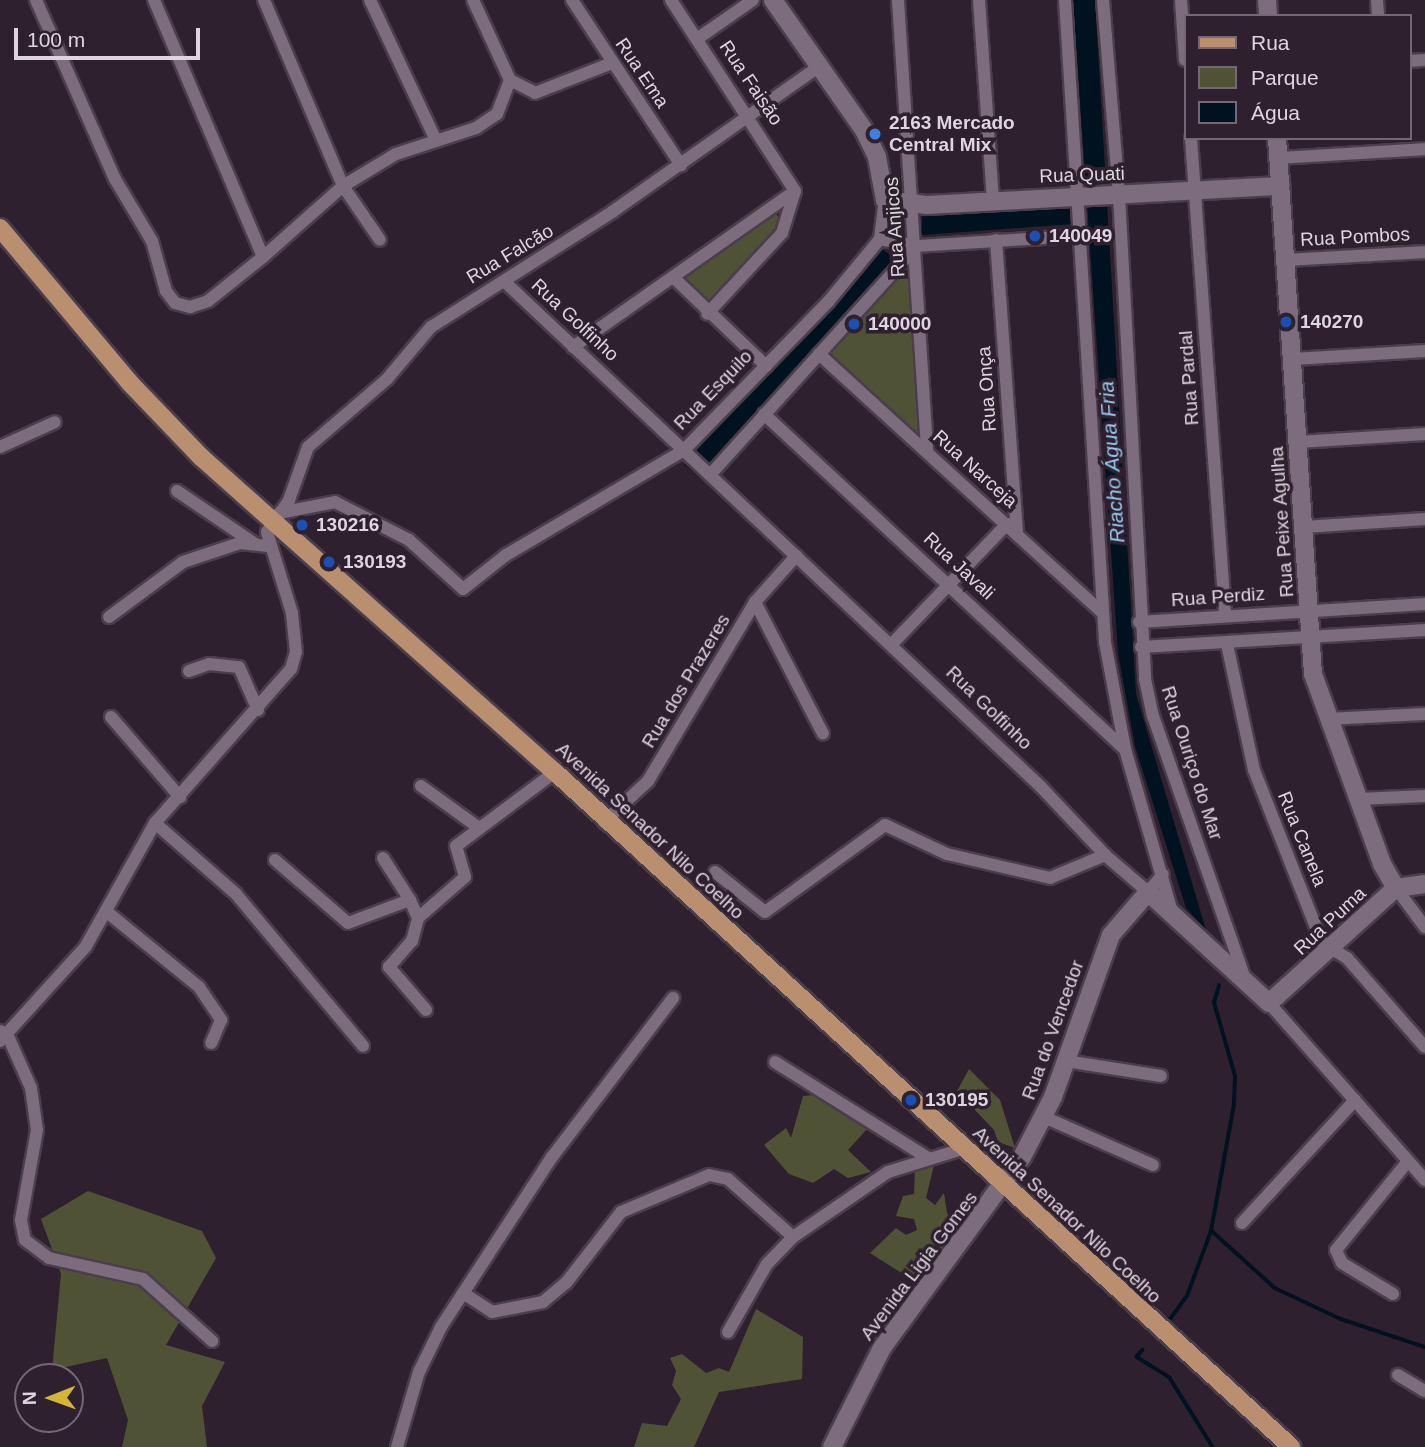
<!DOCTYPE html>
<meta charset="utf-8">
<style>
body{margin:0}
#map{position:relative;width:1425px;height:1447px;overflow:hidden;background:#2f2030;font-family:Arial,sans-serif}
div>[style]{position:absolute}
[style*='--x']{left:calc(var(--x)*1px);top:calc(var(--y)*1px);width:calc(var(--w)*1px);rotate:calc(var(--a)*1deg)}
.green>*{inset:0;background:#505235}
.water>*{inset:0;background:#001120}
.stream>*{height:3.5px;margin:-1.75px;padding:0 1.75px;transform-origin:1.75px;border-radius:1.75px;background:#001120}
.roads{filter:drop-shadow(2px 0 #4b3e4c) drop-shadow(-2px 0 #4b3e4c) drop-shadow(0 2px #4b3e4c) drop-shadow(0 -2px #4b3e4c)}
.street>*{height:12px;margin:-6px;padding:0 6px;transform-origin:6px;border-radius:6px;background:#7d6b7e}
.secondary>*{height:18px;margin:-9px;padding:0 9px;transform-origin:9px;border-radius:9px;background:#7d6b7e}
.primary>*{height:18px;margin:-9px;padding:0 9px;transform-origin:9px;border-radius:9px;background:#ba8f70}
.dots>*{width:19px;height:19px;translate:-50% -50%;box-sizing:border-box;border:4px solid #2f2030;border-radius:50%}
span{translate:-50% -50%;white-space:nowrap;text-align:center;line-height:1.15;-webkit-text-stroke:7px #2f2030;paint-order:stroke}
.street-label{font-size:19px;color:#dfd5e0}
.poi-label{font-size:19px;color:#dfd5e0;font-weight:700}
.left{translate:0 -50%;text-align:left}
.water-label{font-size:21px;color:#95c7ed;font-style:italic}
.legend{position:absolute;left:1184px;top:14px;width:228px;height:126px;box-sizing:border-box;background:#2f2030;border:2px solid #756876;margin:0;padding:9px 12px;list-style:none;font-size:21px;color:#dfd5e0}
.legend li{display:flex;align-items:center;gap:14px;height:35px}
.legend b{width:35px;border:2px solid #756876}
.north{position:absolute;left:14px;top:1363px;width:70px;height:70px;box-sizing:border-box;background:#2f2030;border:2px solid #756876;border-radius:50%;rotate:269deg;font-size:19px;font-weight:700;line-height:28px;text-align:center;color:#dfd5e0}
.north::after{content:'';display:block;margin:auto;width:24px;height:32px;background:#d4b635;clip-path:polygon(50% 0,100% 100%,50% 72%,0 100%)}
.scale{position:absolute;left:14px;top:28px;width:186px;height:32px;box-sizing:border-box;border:4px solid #dfd5e0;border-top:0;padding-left:9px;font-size:21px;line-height:24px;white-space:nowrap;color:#dfd5e0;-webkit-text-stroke:5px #2f2030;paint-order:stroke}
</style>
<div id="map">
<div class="green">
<i style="clip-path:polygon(775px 213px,783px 222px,772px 240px,709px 304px,680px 278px)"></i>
<i style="clip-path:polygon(914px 260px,924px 441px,826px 356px)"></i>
<i style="clip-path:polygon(969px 1069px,1000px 1100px,1015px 1148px,998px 1142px,994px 1130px,957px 1091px)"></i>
<i style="clip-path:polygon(814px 1095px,867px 1129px,848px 1150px,871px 1172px,848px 1178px,834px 1169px,813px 1183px,789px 1174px,764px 1145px,786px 1128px,791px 1138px,803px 1096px)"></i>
<i style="clip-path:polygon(934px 1165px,926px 1198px,935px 1205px,944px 1193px,947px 1213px,959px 1232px,919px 1284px,870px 1253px,896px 1228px,906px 1235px,917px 1230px,914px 1219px,896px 1216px,903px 1196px,914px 1194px,915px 1168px)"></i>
<i style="clip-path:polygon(88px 1191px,202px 1231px,216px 1258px,166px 1345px,225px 1362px,202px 1406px,207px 1447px,122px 1447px,128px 1420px,107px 1358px,52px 1370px,61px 1274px,41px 1219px)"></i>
<i style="clip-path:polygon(756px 1309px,803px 1337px,802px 1379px,719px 1392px,694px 1447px,634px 1447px,642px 1423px,667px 1426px,681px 1399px,672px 1385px,676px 1371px,670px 1358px,682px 1354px,706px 1373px,719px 1368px,729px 1372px)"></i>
</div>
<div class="water">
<i style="clip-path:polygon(1073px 0,1095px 0,1136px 694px,1206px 930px,1186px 908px,1135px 746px,1118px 653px)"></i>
<i style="clip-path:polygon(1073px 202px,1074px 224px,922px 235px,922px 215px)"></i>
<i style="clip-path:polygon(881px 249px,899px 260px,699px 477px,684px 464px)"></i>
</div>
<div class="stream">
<i style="--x:1212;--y:1231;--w:85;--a:42.1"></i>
<i style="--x:1275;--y:1288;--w:73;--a:25.2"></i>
<i style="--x:1341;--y:1319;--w:89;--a:18.4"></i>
<i style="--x:1168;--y:1322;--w:32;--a:-54"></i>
<i style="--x:1187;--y:1296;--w:69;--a:-69.7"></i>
<i style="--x:1211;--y:1231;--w:129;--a:-79.7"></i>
<i style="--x:1234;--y:1104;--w:28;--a:-88"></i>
<i style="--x:1235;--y:1076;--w:76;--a:-106"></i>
<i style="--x:1214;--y:1003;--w:18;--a:-74"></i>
<i style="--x:1143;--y:1350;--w:9;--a:131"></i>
<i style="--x:1137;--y:1357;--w:39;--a:32"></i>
<i style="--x:1170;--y:1378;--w:81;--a:58.1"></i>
</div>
<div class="roads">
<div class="street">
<i style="--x:36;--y:0;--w:196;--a:66.2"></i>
<i style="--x:115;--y:179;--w:72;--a:59.2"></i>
<i style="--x:152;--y:241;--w:52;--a:74.4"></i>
<i style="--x:166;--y:291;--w:15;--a:53"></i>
<i style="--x:175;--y:303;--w:16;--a:15"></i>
<i style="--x:190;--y:307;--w:19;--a:-18"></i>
<i style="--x:208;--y:301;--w:70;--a:-38.7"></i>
<i style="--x:263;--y:257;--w:107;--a:-41.6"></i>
<i style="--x:343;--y:186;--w:62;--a:-31.1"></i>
<i style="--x:396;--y:154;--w:84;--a:-18"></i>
<i style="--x:476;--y:128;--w:25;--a:-34"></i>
<i style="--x:497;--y:114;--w:36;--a:-69"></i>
<i style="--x:510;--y:80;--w:88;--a:-114.8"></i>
<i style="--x:154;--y:0;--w:279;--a:67"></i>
<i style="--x:264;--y:0;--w:202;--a:67"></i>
<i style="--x:343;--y:186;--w:65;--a:55.6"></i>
<i style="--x:370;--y:0;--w:153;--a:64.8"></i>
<i style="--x:572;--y:0;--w:198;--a:56.6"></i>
<i style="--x:671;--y:0;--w:228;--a:57"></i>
<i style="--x:795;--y:191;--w:44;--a:107.2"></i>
<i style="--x:782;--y:233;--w:110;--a:132.8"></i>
<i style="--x:898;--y:0;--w:453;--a:86.3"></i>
<i style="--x:979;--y:0;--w:201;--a:86"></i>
<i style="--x:1065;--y:0;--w:643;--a:86.43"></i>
<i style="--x:1105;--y:642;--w:109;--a:79.4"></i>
<i style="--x:1125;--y:749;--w:173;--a:73.9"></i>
<i style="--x:1103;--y:0;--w:196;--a:85.3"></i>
<i style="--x:1119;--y:195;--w:485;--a:86.9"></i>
<i style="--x:1145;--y:679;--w:38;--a:78"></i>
<i style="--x:1153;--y:716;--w:278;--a:70.7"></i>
<i style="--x:1181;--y:0;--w:60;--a:86.2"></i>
<i style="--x:1377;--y:0;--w:16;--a:86"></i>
<i style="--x:697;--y:39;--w:68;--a:-34.9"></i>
<i style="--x:1409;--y:61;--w:16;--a:-4"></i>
<i style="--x:510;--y:80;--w:28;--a:27"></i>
<i style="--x:535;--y:93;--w:83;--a:-21.3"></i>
<i style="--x:1191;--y:138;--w:478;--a:85.9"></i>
<i style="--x:1279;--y:158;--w:146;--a:-3.5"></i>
<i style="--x:880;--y:239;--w:38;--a:11"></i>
<i style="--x:917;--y:246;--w:161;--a:-3.6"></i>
<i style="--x:996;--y:240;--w:295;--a:85.9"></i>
<i style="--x:1287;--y:260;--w:138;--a:-3.3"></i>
<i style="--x:673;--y:277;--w:129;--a:43.7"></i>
<i style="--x:506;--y:283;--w:735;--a:43.29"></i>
<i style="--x:1041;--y:787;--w:93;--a:46.7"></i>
<i style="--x:1105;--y:855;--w:57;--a:40.7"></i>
<i style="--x:1148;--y:892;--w:23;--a:-50"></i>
<i style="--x:573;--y:347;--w:271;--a:-35.1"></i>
<i style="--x:819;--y:354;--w:384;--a:42.4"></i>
<i style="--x:1293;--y:359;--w:132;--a:-3.5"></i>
<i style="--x:764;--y:414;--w:492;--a:42.9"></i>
<i style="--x:1298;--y:442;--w:127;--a:-3.6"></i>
<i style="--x:0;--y:447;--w:60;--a:-24.4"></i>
<i style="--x:710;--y:475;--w:309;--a:-47.9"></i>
<i style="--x:177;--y:491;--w:94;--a:34.2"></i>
<i style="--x:279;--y:513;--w:57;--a:-11.1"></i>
<i style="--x:335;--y:502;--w:83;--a:27.2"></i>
<i style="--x:409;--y:540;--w:73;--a:42.2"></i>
<i style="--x:463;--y:589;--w:55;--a:-38.3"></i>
<i style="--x:506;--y:555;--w:207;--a:-30.5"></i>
<i style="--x:684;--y:450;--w:206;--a:-45.8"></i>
<i style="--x:828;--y:302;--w:82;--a:-50.5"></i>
<i style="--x:880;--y:239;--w:39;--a:-83"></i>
<i style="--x:1304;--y:527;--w:121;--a:-3.8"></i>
<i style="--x:755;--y:602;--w:148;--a:62.7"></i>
<i style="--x:109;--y:617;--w:92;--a:-36.6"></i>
<i style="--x:183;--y:562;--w:60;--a:-18.4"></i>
<i style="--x:240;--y:543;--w:28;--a:6"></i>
<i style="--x:1139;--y:622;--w:287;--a:-3.6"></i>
<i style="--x:1227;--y:644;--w:129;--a:77.9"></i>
<i style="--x:1254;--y:770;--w:186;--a:68.5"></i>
<i style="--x:1322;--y:943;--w:29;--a:31"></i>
<i style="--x:1347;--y:958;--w:118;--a:48.8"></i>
<i style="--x:891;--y:645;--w:168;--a:-46.2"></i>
<i style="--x:1141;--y:647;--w:285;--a:-3.4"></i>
<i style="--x:189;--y:671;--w:21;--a:-19"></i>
<i style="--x:209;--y:664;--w:30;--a:6"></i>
<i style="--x:239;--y:667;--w:47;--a:66.2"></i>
<i style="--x:111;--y:717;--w:106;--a:49.2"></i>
<i style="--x:1327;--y:719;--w:98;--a:-2.9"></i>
<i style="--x:421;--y:786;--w:72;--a:35.9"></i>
<i style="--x:1359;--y:799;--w:66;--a:-2.6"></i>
<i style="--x:604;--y:822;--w:60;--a:-43"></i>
<i style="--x:648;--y:781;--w:209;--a:-59.1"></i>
<i style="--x:755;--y:602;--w:62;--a:-48.3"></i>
<i style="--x:155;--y:823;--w:108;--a:41.2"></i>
<i style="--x:236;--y:894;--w:198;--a:50.1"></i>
<i style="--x:383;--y:858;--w:50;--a:57.3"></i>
<i style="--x:275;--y:860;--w:96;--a:40.8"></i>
<i style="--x:348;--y:923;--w:66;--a:-20.4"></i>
<i style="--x:410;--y:900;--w:20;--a:66"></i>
<i style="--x:715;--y:872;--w:64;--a:38.7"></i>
<i style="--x:765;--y:912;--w:148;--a:-35.9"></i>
<i style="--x:885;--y:825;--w:68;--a:25.1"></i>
<i style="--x:947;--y:854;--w:106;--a:13.1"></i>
<i style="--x:1050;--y:878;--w:60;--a:-22.7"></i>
<i style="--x:1396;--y:888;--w:49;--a:53.4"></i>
<i style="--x:107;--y:912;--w:119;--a:39.2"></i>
<i style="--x:199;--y:987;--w:40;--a:56"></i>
<i style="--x:221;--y:1020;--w:25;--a:113"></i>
<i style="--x:1269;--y:1003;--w:236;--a:48.6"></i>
<i style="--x:426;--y:1010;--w:57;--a:-130.7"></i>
<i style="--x:389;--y:967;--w:35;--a:-49"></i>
<i style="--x:412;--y:941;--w:24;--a:-75"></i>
<i style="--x:418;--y:918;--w:62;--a:-41.1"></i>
<i style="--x:465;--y:877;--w:32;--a:-106"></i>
<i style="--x:456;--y:846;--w:124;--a:-36.8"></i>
<i style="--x:0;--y:1031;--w:8;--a:23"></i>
<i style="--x:7;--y:1034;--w:59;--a:66"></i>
<i style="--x:31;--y:1088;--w:42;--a:81.9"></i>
<i style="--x:37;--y:1130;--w:91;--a:100.1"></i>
<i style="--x:21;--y:1220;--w:20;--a:79"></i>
<i style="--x:25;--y:1240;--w:30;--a:37"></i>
<i style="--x:49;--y:1258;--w:96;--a:12.6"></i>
<i style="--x:143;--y:1279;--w:93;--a:41.9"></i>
<i style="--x:0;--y:1041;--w:128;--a:-47.8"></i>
<i style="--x:86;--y:946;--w:141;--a:-60.7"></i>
<i style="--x:155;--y:823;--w:205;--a:-48.6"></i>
<i style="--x:291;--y:669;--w:18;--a:-74"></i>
<i style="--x:296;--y:652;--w:39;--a:-96"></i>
<i style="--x:292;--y:613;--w:85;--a:-107.2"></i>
<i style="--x:267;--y:532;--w:39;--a:-55"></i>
<i style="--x:289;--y:500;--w:56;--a:-70.3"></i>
<i style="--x:308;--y:447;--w:104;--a:-40.7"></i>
<i style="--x:387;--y:379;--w:68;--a:-49.8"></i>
<i style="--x:431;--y:327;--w:214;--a:-32.4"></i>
<i style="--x:612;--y:212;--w:254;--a:-35.1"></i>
<i style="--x:1066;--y:1061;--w:96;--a:9"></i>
<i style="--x:775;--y:1062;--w:181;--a:32.1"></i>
<i style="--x:1044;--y:1117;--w:119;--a:23.8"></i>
<i style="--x:1242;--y:1223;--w:167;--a:-47.4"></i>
<i style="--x:463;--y:1293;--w:35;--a:33"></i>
<i style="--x:492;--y:1312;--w:52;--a:-11.1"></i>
<i style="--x:543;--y:1302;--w:30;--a:-40"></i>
<i style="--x:566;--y:1283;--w:90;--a:-52.2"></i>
<i style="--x:621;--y:1212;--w:95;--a:-22.8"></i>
<i style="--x:709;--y:1175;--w:19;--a:12"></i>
<i style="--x:728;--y:1179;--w:87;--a:41.7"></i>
<i style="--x:1393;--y:1294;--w:60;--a:-148.7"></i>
<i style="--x:1342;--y:1263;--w:14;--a:-115"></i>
<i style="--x:1336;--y:1250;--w:114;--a:-51"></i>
<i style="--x:728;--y:1332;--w:78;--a:-60.2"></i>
<i style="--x:767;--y:1264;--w:37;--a:-46"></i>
<i style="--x:793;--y:1237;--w:115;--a:-34.4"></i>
<i style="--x:888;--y:1172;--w:81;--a:-17.3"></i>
<i style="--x:1398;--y:1375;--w:31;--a:31"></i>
<i style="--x:397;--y:1447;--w:78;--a:-73.7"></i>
<i style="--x:419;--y:1372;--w:50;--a:-63.9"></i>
<i style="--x:441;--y:1327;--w:203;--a:-56.9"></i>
<i style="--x:552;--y:1157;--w:200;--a:-52.7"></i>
</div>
<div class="secondary">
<i style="--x:773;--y:0;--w:159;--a:55"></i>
<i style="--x:864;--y:130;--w:30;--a:64"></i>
<i style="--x:877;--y:157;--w:44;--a:79.5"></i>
<i style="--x:885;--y:200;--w:42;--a:6.8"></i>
<i style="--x:927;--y:205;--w:354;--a:-3.1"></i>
<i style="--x:1267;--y:0;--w:16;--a:86"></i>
<i style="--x:1277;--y:138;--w:537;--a:86.16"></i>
<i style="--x:1313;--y:674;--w:202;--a:70"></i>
<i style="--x:1382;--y:864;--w:28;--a:60"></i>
<i style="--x:832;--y:1447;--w:111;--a:-63.2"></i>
<i style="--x:882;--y:1348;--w:237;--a:-53.8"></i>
<i style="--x:1022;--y:1157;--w:68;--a:-62.7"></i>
<i style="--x:1053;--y:1097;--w:172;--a:-70.3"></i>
<i style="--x:1111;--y:935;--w:57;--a:-49.3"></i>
<i style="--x:1148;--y:892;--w:164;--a:42.5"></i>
<i style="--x:1269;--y:1003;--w:171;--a:-42.2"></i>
<i style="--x:1396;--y:888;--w:29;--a:-8"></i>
</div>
<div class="primary">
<i style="--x:0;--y:228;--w:201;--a:50"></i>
<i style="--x:129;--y:382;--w:104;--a:46.2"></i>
<i style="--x:201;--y:457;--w:474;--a:41.7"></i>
<i style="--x:555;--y:772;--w:999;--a:42.52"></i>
</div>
</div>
<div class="dots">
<i style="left:875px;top:134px;background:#3f7fe0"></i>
<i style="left:1035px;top:236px;background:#1a4fb4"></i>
<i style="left:1286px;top:322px;background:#1a4fb4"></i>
<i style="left:854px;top:324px;background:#1a4fb4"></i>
<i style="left:302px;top:525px;background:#1a4fb4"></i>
<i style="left:329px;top:562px;background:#1a4fb4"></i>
<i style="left:911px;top:1100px;background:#1a4fb4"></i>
</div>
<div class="street-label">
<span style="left:642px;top:73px;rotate:56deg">Rua Ema</span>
<span style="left:751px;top:83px;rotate:56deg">Rua Faisão</span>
<span style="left:1082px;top:175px;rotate:-2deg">Rua Quati</span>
<span style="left:895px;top:227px;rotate:-94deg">Rua Anjicos</span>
<span style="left:1355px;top:237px;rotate:-3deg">Rua Pombos</span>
<span style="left:510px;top:254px;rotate:-31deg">Rua Falcão</span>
<span style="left:575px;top:320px;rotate:43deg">Rua Golfinho</span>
<span style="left:1189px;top:378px;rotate:-94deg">Rua Pardal</span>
<span style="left:987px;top:389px;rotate:-94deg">Rua Onça</span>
<span style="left:713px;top:390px;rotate:-46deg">Rua Esquilo</span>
<span style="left:975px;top:469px;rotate:42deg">Rua Narceja</span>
<span style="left:1282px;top:522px;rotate:-94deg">Rua Peixe Agulha</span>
<span style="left:959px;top:566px;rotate:43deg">Rua Javali</span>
<span style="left:1218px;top:597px;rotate:-4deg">Rua Perdiz</span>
<span style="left:686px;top:681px;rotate:-59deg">Rua dos Prazeres</span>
<span style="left:989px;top:708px;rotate:44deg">Rua Golfinho</span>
<span style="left:1192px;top:763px;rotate:72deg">Rua Ouriço do Mar</span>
<span style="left:650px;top:831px;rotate:43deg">Avenida Senador Nilo Coelho</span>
<span style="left:1302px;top:839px;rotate:68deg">Rua Canela</span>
<span style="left:1330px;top:921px;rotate:-43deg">Rua Puma</span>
<span style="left:1053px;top:1030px;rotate:-70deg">Rua do Vencedor</span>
<span style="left:1067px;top:1215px;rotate:43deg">Avenida Senador Nilo Coelho</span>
<span style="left:919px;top:1266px;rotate:-53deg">Avenida Ligia Gomes</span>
</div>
<div class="poi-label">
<span class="left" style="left:889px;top:134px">2163 Mercado<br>Central Mix</span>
<span class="left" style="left:1049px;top:236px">140049</span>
<span class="left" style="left:1300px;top:322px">140270</span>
<span class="left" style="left:868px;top:324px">140000</span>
<span class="left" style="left:316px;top:525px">130216</span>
<span class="left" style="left:343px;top:562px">130193</span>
<span class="left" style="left:925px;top:1100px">130195</span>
</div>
<div class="water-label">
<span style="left:1112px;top:462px;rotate:-94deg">Riacho Água Fria</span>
</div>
<ul class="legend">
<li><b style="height:9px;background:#ba8f70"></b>Rua</li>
<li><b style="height:19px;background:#505235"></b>Parque</li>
<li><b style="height:19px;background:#001120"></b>Água</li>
</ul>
<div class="north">N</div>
<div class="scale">100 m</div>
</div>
